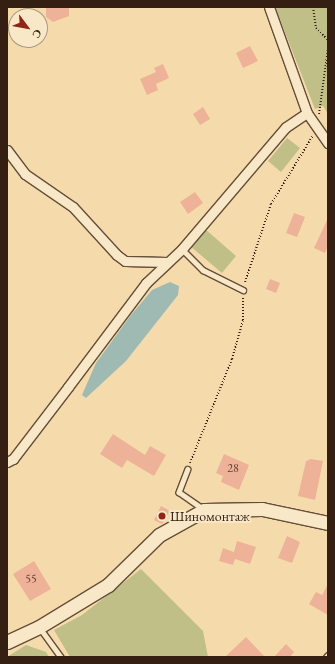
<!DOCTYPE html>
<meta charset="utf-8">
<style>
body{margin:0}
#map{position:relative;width:335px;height:664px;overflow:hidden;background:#f5dbab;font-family:"EB Garamond",serif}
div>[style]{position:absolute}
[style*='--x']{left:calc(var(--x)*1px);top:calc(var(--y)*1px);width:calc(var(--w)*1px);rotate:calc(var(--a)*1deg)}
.green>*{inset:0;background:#bfbf87}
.water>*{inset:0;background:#9fb9b3}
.building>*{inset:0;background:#edb297}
.path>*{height:2px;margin-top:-1px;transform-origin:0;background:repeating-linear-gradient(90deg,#351f12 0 1px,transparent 0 3px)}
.roads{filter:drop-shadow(1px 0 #654e38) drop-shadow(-1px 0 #654e38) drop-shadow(0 1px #654e38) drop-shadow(0 -1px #654e38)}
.lane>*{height:4.5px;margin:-2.25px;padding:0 2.25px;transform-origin:2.25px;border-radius:2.25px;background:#f8e8c8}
.street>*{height:9px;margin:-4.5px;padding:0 4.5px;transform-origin:4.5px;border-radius:4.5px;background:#f8e8c8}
.secondary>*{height:13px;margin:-6.5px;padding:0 6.5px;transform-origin:6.5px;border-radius:6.5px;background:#f8e8c8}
.dots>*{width:11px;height:11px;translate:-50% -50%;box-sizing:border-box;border:2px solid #f8e8c8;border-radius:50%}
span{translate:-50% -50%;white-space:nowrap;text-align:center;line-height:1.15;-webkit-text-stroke:4px #f8e8c8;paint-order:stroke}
.number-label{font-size:12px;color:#634433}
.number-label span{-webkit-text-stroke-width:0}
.poi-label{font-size:14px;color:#351f12}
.left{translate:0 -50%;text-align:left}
.frame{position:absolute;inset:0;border:8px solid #351f12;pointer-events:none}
.north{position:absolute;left:8px;top:8px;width:40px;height:40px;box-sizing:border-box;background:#f8e8c8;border:1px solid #aa987f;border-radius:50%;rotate:122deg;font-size:11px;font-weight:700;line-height:16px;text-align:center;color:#351f12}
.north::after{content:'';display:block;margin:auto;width:14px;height:18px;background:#8f2418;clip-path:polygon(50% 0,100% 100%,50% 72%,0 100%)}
</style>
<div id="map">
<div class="green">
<i style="clip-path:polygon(275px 7px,328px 7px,328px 114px,323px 106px,315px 109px)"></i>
<i style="clip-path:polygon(287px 138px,300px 148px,281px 172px,268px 161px)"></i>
<i style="clip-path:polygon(205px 229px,236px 256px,222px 273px,190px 246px)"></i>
<i style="clip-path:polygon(141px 569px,203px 631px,208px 657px,70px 657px,54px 630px,82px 615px)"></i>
<i style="clip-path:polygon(26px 645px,46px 652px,49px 657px,7px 657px)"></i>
</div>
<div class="water">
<i style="clip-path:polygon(170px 282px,179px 286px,178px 295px,126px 361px,86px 398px,82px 395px,96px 363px,131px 315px,152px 290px)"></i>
</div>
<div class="building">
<i style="clip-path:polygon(46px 7px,69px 7px,69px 16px,53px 22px,46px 17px)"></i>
<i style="clip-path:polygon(250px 46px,258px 61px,243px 68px,236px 53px)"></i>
<i style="clip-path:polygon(163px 64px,169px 78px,156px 84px,158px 90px,147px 95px,140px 79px,156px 72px,154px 68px)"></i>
<i style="clip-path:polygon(203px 107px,210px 119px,200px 125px,193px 114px)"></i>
<i style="clip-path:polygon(195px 192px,203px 203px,188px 214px,180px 202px)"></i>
<i style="clip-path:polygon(294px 213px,305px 217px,297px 237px,286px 233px)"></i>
<i style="clip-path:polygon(328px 218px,328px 246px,325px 253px,314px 248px)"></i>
<i style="clip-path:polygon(270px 279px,280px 283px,276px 293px,266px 289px)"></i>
<i style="clip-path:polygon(113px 434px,145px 455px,150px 446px,166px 455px,154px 476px,127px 460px,122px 468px,100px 454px)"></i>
<i style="clip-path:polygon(224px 454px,249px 465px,239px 490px,221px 482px,223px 476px,216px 473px)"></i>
<i style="clip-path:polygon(311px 459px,323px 461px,315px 500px,298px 496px,306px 461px)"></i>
<i style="clip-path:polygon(161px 506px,170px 511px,162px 524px,154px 520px)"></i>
<i style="clip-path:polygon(287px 536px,300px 542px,292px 563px,278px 558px)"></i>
<i style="clip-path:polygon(237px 541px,256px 547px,250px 564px,235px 559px,233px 565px,219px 561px,223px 548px,234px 552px)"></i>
<i style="clip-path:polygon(34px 561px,51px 589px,30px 601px,13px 574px)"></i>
<i style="clip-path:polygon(328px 584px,328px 615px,309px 604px,316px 592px,322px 595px)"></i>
<i style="clip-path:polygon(246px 637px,265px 657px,225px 657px)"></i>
<i style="clip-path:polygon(286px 644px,294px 652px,290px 657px,274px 657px)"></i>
</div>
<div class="path">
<i style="--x:313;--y:7;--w:21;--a:82"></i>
<i style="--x:316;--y:28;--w:17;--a:45"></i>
<i style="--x:319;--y:114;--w:67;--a:-82.2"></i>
<i style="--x:245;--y:282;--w:82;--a:-71.6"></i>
<i style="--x:271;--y:204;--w:79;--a:-58.5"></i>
<i style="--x:190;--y:463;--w:112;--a:-68"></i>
<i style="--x:232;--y:359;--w:41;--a:-74.2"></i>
<i style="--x:243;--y:320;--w:23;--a:-90"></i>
</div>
<div class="roads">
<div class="lane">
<i style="--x:182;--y:249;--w:30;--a:45"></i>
<i style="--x:203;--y:270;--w:45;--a:26.6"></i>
<i style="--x:188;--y:469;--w:25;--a:111"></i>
<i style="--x:179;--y:492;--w:29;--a:35"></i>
<i style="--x:40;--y:628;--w:36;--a:54"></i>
<i style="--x:326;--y:657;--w:3;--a:-45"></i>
</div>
<div class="street">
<i style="--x:269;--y:7;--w:113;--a:70.3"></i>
<i style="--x:307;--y:113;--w:37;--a:55"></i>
<i style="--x:7;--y:150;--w:30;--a:53"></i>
<i style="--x:25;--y:174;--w:58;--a:34.5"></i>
<i style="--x:73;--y:207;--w:65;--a:47.5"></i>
<i style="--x:117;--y:255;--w:10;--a:37"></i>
<i style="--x:125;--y:261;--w:42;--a:1.4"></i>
<i style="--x:7;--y:462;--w:7;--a:-27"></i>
<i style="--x:13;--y:459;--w:91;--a:-52.6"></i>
<i style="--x:68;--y:387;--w:130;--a:-53.1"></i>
<i style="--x:146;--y:283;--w:50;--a:-43.4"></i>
<i style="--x:182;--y:249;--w:160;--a:-49.6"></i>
<i style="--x:286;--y:127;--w:25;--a:-34"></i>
</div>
<div class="secondary">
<i style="--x:7;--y:642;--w:35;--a:-25"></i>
<i style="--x:39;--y:627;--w:81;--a:-31.3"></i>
<i style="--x:108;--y:585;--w:71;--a:-44.4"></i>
<i style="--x:159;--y:535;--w:51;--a:-29.1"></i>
<i style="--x:204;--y:510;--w:58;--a:-1"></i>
<i style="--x:262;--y:509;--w:67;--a:12"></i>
</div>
</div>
<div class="dots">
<i style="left:162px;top:516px;background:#8f2418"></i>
</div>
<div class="number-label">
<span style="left:233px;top:469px">28</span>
<span style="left:31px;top:579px">55</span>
</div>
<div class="poi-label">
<span class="left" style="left:170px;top:516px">Шиномонтаж</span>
</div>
<div class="frame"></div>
<div class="north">С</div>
</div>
